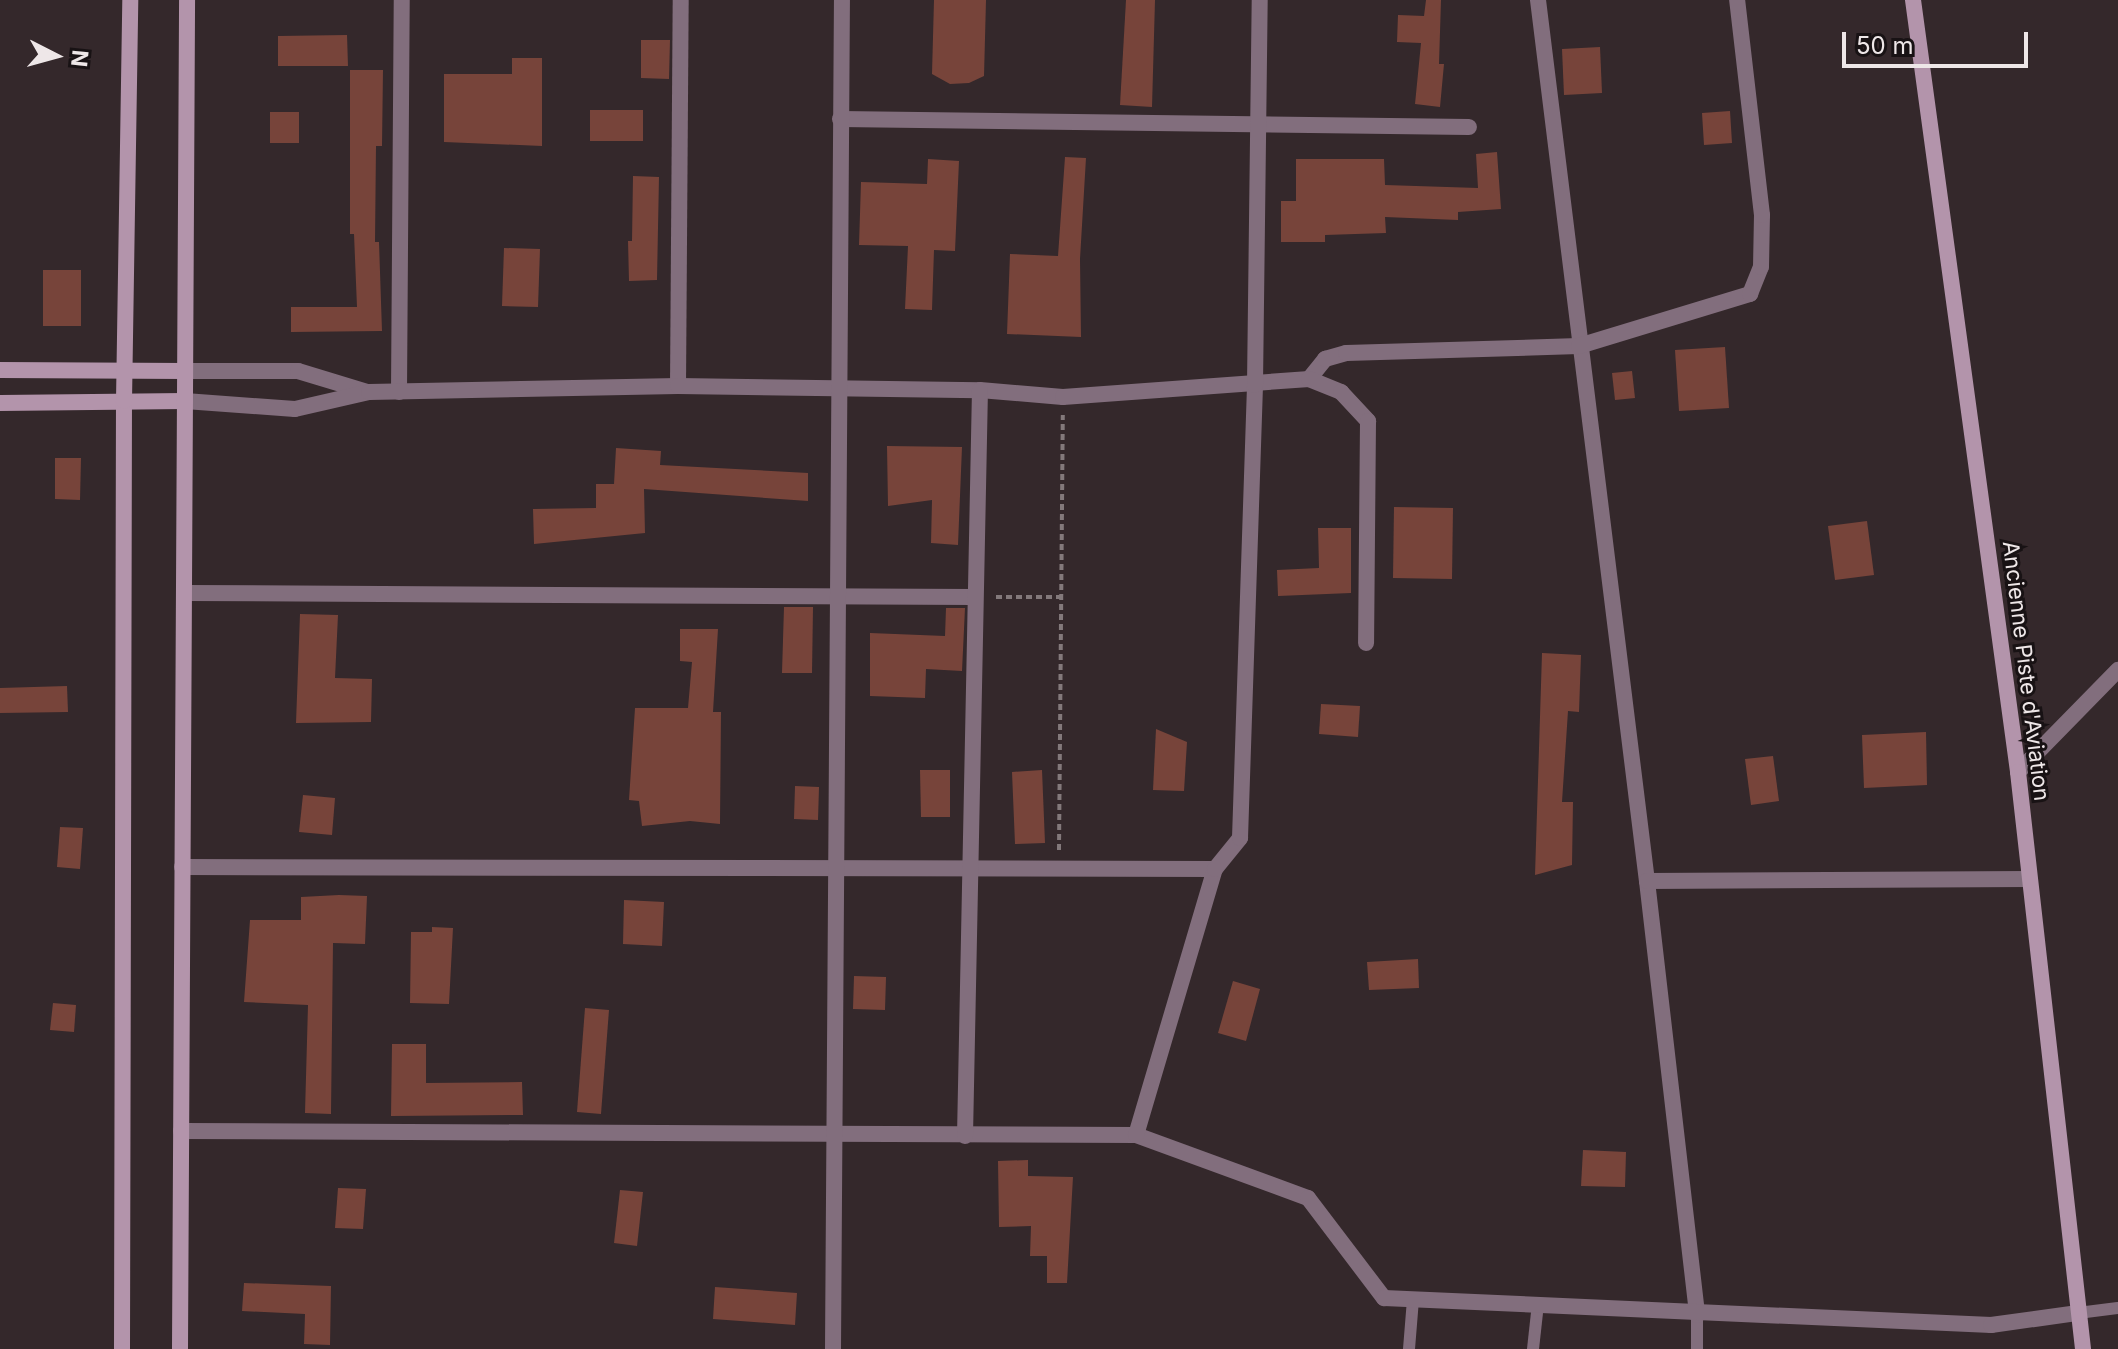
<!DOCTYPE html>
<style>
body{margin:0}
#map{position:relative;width:2118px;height:1349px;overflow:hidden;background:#34282b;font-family:Inter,sans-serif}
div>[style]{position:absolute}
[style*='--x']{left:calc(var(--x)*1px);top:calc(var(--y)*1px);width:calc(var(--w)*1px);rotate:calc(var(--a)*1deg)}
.building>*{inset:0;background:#77443a}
.path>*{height:4px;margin-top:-2px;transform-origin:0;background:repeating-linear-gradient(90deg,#83797b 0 6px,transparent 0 10px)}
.lane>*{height:12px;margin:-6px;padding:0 6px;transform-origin:6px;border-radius:6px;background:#826e7d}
.street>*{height:16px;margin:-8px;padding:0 8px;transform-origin:8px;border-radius:8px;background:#826e7d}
.secondary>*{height:16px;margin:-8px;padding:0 8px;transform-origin:8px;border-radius:8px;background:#b394ab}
span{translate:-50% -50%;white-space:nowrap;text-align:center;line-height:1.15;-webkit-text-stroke:6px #181214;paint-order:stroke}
.street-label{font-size:22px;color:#eee7e8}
.north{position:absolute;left:16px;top:16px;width:80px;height:80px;-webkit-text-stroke:6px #181214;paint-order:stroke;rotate:96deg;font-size:22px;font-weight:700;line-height:32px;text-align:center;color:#eee7e8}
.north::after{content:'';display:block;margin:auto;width:28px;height:36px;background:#eee7e8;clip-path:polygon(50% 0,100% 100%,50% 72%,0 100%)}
.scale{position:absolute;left:1842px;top:32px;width:186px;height:36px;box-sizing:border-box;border:4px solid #eee7e8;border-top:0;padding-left:10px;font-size:24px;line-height:28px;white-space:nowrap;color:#eee7e8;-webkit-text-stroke:6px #181214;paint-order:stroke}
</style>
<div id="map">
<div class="building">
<i style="clip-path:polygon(934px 0,986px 0,984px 76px,969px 83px,950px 84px,932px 74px)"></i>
<i style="clip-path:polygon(1126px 0,1155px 0,1152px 107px,1120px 105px)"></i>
<i style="clip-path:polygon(1426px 0,1441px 0,1439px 64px,1444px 64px,1440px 107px,1415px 104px,1421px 43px,1397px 42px,1398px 15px,1424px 16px)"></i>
<i style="clip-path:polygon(347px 35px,348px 66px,278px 66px,278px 36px)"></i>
<i style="clip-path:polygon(641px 40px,670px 40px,669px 79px,641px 78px)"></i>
<i style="clip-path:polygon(1600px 47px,1602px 93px,1564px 95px,1562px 49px)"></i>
<i style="clip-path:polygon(512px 58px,542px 58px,542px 146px,444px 142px,444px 74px,512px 74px)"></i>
<i style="clip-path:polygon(350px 70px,383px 70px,382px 146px,376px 146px,375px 242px,379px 242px,382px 331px,291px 332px,291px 307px,357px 307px,354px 234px,350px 234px)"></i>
<i style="clip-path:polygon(590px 110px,643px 110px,643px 141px,590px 141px)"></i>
<i style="clip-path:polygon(1730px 111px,1732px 143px,1704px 145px,1702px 113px)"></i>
<i style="clip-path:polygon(270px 112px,299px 112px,299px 143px,270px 143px)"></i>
<i style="clip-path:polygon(1497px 152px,1501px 209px,1458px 212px,1458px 220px,1385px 217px,1386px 233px,1325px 235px,1325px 242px,1281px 242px,1281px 201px,1296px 201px,1296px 159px,1384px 159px,1385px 185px,1478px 188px,1476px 154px)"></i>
<i style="clip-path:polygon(1065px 157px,1086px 158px,1080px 259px,1081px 337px,1007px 334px,1010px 254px,1058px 256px)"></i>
<i style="clip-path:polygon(928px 159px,959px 161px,955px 251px,934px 250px,932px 310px,905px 309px,908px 246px,859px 245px,861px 182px,927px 184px)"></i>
<i style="clip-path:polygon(633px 176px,659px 177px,657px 280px,629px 281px,628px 241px,632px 241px)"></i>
<i style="clip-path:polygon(504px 248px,540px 249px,538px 307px,502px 306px)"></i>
<i style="clip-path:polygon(43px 270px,81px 270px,81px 326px,43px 326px)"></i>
<i style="clip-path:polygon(1725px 347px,1729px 408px,1679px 411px,1675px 350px)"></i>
<i style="clip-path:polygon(1632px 371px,1635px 398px,1615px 400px,1612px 373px)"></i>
<i style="clip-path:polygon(887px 446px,962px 447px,958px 545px,931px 543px,932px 500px,888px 506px)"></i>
<i style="clip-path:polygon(616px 448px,661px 451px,660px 465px,808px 473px,808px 501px,644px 489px,645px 533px,534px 544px,533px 509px,596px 508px,596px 484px,614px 484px)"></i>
<i style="clip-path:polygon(55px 458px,81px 458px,80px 500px,55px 499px)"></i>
<i style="clip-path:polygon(1394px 507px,1453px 508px,1452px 579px,1393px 578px)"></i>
<i style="clip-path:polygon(1867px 521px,1874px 575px,1835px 580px,1828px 526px)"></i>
<i style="clip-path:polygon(1318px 528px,1351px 528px,1351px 593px,1278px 596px,1277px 570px,1319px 568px)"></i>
<i style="clip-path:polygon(784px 607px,813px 607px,812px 673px,782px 673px)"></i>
<i style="clip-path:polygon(946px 608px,965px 608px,962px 671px,926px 669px,925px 698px,870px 696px,870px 633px,945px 636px)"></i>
<i style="clip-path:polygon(300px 614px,338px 615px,335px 678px,372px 679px,371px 722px,296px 723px)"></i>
<i style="clip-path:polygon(680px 629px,718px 629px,713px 712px,721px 712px,720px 824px,690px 821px,642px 826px,639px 801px,629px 800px,635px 708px,688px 708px,692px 662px,680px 661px)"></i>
<i style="clip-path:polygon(1542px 653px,1581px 655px,1579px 712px,1568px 711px,1562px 802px,1573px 802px,1572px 865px,1535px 875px)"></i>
<i style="clip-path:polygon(67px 686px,68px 712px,0 713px,0 688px)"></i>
<i style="clip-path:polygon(1321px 704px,1360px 706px,1358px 737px,1319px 734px)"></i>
<i style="clip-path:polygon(1156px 729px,1187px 742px,1184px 791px,1153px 790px)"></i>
<i style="clip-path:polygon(1926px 732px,1927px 785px,1864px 788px,1862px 735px)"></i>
<i style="clip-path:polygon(1773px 756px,1779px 801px,1751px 805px,1745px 759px)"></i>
<i style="clip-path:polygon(920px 770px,950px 770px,950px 817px,921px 817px)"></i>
<i style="clip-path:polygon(1042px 770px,1045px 843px,1015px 844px,1012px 772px)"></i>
<i style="clip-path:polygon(795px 786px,819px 787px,818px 820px,794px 819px)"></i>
<i style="clip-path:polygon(303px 795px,335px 798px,332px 835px,299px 832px)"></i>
<i style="clip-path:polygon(60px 827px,83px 828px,80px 869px,57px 867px)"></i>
<i style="clip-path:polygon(339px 895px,367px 896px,365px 944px,333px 943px,331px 1114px,305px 1113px,308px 1005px,244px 1002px,250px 920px,301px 920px,301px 897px)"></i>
<i style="clip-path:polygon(624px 900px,664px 902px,662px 946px,623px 944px)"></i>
<i style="clip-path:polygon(432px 927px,453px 928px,449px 1004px,410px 1003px,411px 932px,432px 932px)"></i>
<i style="clip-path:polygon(1418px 959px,1419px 988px,1369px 990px,1367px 962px)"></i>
<i style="clip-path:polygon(854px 976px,886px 977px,885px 1010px,853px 1009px)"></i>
<i style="clip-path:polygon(1233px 981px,1260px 989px,1246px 1041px,1218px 1033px)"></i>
<i style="clip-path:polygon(53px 1003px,76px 1005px,74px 1032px,50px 1030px)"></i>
<i style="clip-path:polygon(585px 1008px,609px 1010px,601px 1114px,577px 1112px)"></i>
<i style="clip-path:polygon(392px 1044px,426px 1044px,426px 1083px,522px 1082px,523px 1115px,391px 1116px)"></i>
<i style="clip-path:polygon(1583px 1150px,1626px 1152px,1625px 1187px,1581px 1186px)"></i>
<i style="clip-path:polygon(1028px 1160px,1028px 1176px,1073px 1177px,1067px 1283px,1047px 1283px,1047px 1256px,1030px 1256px,1031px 1226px,999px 1227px,998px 1161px)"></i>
<i style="clip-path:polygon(338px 1188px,366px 1189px,363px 1229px,335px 1228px)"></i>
<i style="clip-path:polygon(620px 1190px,643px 1192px,637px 1246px,614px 1243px)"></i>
<i style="clip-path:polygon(244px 1283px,331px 1286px,330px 1345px,304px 1344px,305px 1314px,242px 1311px)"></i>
<i style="clip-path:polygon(715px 1287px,797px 1293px,795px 1325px,713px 1319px)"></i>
</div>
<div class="path">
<i style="--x:996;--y:597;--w:65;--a:0"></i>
<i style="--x:1059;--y:850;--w:435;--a:-89.5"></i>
</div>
<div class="lane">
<i style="--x:2078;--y:1313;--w:40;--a:-7.1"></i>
<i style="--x:1697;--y:1315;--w:34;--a:90"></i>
<i style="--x:1409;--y:1349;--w:50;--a:-85.4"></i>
<i style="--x:1533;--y:1349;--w:45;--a:-83.7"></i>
</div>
<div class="street">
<i style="--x:1538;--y:0;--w:888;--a:82.95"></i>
<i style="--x:1647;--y:881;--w:437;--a:83.4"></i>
<i style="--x:840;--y:119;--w:629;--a:0.73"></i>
<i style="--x:185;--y:371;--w:113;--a:0"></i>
<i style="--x:298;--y:371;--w:72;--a:16.9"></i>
<i style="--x:1309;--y:379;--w:26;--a:-51"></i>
<i style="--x:1325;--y:359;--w:22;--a:-16"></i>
<i style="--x:1346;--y:353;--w:233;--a:-1.7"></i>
<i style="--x:1579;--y:346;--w:179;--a:-16.9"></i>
<i style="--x:1750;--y:294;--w:29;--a:-68"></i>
<i style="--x:1761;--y:267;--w:52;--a:-88.9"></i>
<i style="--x:1762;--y:215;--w:216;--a:-96.6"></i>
<i style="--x:678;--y:386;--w:386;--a:-89.6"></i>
<i style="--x:399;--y:392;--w:392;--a:-89.6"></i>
<i style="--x:185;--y:401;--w:110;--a:4.2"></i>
<i style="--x:295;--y:409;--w:76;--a:-12.9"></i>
<i style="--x:369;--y:392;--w:309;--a:-1.1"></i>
<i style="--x:678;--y:386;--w:302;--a:0.8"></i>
<i style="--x:980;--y:390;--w:83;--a:4.8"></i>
<i style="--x:1063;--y:397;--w:247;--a:-4.2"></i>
<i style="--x:1309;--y:379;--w:35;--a:22"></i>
<i style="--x:1341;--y:392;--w:40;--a:47"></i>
<i style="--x:1368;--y:421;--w:222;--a:90.5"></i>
<i style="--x:184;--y:593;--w:790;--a:0.29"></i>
<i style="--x:2018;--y:772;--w:143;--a:-45.6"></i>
<i style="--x:182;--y:867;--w:1033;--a:0.11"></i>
<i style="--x:1647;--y:881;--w:382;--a:-0.3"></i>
<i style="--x:181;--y:1131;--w:955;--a:0.24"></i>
<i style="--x:1136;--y:1135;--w:183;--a:20.1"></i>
<i style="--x:1308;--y:1198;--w:126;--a:52.8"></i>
<i style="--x:1384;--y:1298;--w:608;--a:2.55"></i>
<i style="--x:1991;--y:1325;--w:88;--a:-7.9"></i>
<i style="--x:1136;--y:1135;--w:277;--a:-73.5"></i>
<i style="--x:1215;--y:869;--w:40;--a:-51"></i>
<i style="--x:1240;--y:838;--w:453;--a:-88.1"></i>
<i style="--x:1255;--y:385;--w:385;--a:-89.3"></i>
<i style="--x:965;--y:1136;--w:746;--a:-88.85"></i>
<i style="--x:833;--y:1349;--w:1349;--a:-89.62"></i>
</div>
<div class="secondary">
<i style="--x:1913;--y:0;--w:779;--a:82.25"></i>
<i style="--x:2018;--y:772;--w:581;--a:83.57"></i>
<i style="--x:0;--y:370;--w:185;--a:0.3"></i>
<i style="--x:0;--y:403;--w:185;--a:-0.6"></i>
<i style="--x:122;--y:1349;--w:948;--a:-89.88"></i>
<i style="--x:124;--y:401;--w:401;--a:-89.1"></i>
<i style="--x:180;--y:1349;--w:1349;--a:-89.7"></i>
</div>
<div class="street-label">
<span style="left:2026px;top:671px;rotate:83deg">Ancienne Piste d'Aviation</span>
</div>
<div class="north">N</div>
<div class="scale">50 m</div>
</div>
